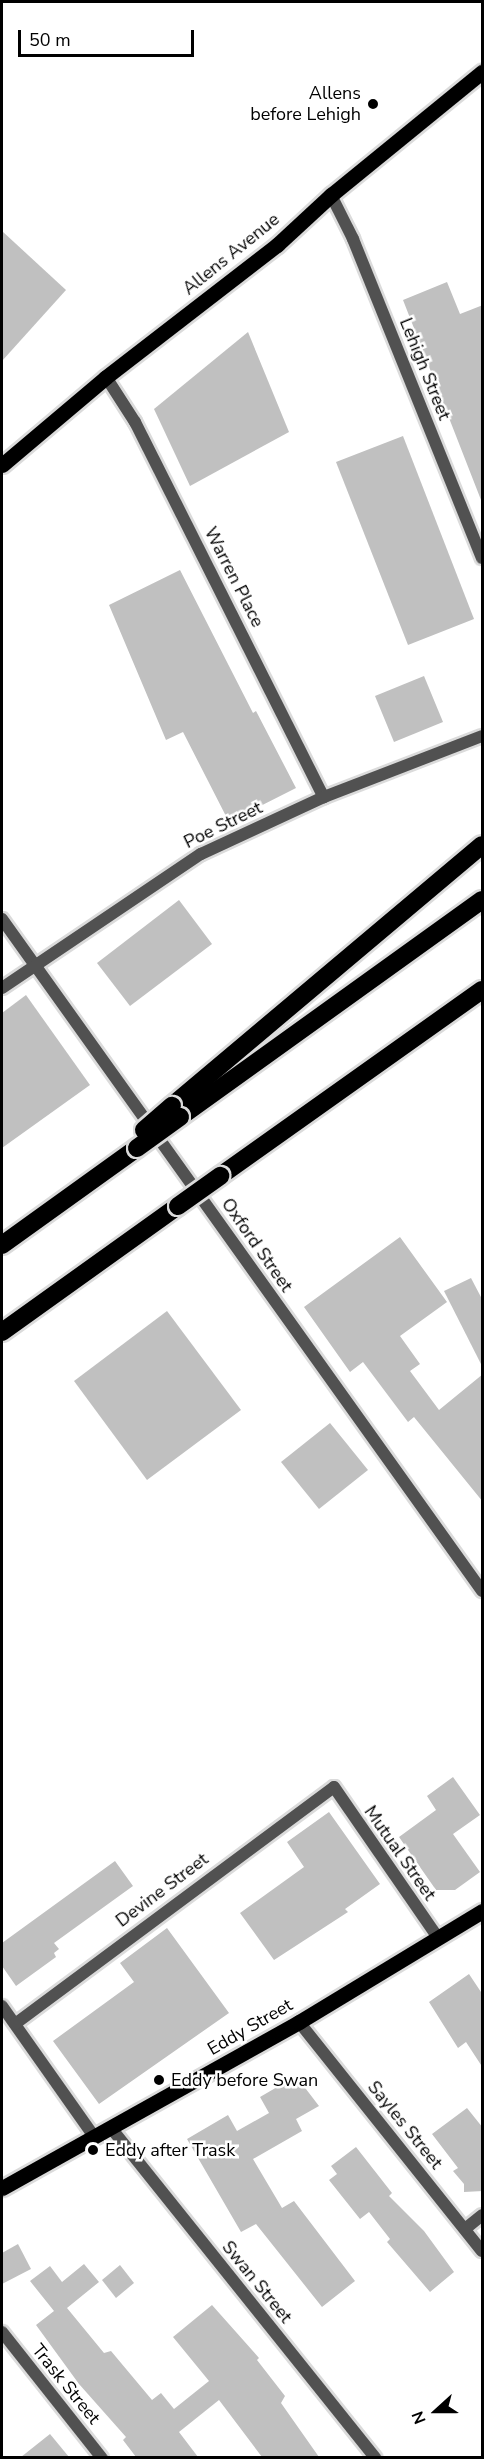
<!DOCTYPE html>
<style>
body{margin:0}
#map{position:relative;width:484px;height:2459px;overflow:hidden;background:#fff;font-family:"Nunito Sans",sans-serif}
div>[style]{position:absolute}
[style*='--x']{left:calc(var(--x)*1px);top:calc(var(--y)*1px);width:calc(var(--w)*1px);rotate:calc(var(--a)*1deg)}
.building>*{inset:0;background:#c0c0c0}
.roads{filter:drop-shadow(2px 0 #dbdbdb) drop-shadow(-2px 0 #dbdbdb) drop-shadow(0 2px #dbdbdb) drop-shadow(0 -2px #dbdbdb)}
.minor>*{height:12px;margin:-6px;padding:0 6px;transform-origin:6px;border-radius:6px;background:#515151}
.primary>*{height:15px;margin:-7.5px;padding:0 7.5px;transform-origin:7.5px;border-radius:7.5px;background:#000}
.motorway>*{height:18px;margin:-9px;padding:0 9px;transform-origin:9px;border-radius:9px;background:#000}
.bridges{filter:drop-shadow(2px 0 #dbdbdb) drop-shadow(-2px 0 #dbdbdb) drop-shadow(0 2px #dbdbdb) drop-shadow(0 -2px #dbdbdb)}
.motorway-bridge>*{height:18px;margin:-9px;padding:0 9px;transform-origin:9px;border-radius:9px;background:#000}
.dots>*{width:16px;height:16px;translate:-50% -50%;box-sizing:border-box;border:3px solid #fff;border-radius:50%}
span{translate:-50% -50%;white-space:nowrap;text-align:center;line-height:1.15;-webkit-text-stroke:5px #fff;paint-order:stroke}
.poi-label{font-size:18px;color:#000}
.right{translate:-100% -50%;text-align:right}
.left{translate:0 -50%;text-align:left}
.street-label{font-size:18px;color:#000}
.frame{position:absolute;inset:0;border:3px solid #000;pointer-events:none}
.north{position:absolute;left:406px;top:2381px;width:60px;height:60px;-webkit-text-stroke:4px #fff;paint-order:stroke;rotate:249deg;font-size:16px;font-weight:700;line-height:24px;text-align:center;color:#000}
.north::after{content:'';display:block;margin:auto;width:21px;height:27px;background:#000;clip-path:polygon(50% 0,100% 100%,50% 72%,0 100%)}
.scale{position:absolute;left:18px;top:30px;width:176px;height:27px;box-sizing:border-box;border:3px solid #000;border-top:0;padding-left:8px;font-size:18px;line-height:21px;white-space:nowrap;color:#000;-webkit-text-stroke:4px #fff;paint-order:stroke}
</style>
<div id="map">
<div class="building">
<i style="clip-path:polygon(2px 231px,66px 290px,2px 361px)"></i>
<i style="clip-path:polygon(447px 282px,460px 314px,483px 305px,481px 500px,403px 300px)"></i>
<i style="clip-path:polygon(248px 332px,289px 432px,190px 486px,154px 409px)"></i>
<i style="clip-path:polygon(403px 436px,474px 619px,408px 645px,336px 462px)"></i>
<i style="clip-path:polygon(180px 570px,253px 713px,256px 711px,296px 788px,229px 822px,183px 732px,166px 740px,109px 605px)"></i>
<i style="clip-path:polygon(424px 676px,443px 722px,394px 742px,375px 696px)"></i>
<i style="clip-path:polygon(179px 900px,212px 944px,130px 1006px,97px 963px)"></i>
<i style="clip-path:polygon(26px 995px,90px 1085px,2px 1148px,2px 1013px)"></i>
<i style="clip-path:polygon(400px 1237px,447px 1302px,400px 1336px,420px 1364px,410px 1371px,439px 1410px,483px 1374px,483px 1502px,414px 1417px,408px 1422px,363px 1362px,350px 1372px,304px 1307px)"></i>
<i style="clip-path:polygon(471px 1278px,483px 1301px,483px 1368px,444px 1291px)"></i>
<i style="clip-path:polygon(167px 1311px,241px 1410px,147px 1480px,74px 1381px)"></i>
<i style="clip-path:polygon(330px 1423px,368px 1470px,319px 1509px,281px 1462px)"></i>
<i style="clip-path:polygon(453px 1777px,480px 1815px,453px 1834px,480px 1872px,455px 1890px,436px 1890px,399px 1837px,436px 1810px,427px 1796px)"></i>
<i style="clip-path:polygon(329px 1812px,380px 1884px,345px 1909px,348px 1912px,274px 1960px,240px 1913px,304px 1867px,287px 1842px)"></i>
<i style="clip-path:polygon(115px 1861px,133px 1886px,54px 1943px,59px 1949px,54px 1953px,56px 1957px,16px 1986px,2px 1966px,2px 1943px)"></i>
<i style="clip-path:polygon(167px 1928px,229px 2013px,99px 2104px,53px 2041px,134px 1982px,120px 1963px)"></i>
<i style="clip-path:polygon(469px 1974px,483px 1995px,483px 2068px,466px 2042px,458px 2048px,429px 2002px)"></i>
<i style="clip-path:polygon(296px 2076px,319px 2106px,296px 2119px,302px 2131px,253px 2159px,282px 2208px,294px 2201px,355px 2281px,322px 2307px,256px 2224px,241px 2232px,187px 2139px,228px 2115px,237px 2131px,269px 2113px,260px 2097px)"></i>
<i style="clip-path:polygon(467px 2108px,483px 2128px,483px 2191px,464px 2192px,464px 2184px,453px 2171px,458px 2168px,432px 2134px)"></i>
<i style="clip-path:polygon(356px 2147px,392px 2193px,389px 2196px,424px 2231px,454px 2272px,430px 2292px,387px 2242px,390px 2239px,369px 2212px,360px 2219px,329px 2180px,337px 2174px,331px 2166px)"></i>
<i style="clip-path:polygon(18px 2244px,31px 2269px,2px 2284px,2px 2253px)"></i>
<i style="clip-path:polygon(84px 2264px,99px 2282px,67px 2308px,104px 2353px,111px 2351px,152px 2400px,161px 2393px,174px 2409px,209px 2381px,173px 2337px,212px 2305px,259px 2358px,257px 2360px,285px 2396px,281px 2403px,319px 2457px,262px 2457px,219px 2400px,179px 2432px,198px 2457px,136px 2457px,123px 2440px,126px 2437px,79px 2384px,36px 2325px,54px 2311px,30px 2281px,50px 2266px,62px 2282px)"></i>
<i style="clip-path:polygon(120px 2265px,134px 2283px,116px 2298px,102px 2280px)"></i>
<i style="clip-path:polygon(50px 2434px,69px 2457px,21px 2457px)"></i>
</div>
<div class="roads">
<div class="minor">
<i style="--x:331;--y:195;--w:49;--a:63.4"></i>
<i style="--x:353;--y:239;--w:344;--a:68"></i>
<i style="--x:106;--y:377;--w:54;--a:57.2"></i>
<i style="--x:135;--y:422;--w:420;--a:63.3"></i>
<i style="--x:2;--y:919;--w:826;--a:54.46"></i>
<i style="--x:2;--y:988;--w:240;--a:-34"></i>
<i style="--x:201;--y:854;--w:136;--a:-24.9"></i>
<i style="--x:324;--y:797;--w:169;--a:-21.1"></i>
<i style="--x:2;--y:2006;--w:161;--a:54.8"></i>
<i style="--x:299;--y:2022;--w:293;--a:51.4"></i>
<i style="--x:15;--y:2024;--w:397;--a:-36.6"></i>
<i style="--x:334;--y:1787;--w:183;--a:55.4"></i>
<i style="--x:111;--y:2128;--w:423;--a:51.3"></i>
<i style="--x:465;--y:2229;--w:22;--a:-39"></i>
<i style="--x:2;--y:2332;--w:161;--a:51.6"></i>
</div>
<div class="primary">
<i style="--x:2;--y:465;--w:136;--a:-40.2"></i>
<i style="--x:106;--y:377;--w:216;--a:-37.7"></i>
<i style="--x:277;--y:245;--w:74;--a:-42.8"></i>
<i style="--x:331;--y:195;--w:195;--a:-39.2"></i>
<i style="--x:2;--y:2188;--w:340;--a:-29.2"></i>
<i style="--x:299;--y:2022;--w:214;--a:-31.2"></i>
</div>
<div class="motorway">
<i style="--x:172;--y:1106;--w:405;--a:-40.1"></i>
<i style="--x:180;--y:1117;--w:372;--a:-35.7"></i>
<i style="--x:220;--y:1176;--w:321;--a:-35.4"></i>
<i style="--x:2;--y:1245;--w:166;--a:-35.7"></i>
<i style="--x:2;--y:1332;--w:216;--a:-35.6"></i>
</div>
</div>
<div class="bridges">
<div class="motorway-bridge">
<i style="--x:144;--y:1130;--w:37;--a:-41"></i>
<i style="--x:137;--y:1148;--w:53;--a:-35.8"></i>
<i style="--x:178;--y:1206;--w:52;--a:-35.5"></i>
</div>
</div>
<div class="dots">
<i style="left:373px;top:104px;background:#000"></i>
<i style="left:159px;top:2080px;background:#000"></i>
<i style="left:93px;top:2150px;background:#000"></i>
</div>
<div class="poi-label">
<span class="right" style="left:361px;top:104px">Allens<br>before Lehigh</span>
<span class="left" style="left:171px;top:2080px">Eddy before Swan</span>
<span class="left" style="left:105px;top:2150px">Eddy after Trask</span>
</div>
<div class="street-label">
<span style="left:231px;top:254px;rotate:-39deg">Allens Avenue</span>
<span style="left:425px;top:369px;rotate:68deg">Lehigh Street</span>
<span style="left:234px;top:577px;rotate:63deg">Warren Place</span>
<span style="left:223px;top:825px;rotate:-26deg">Poe Street</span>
<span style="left:257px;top:1245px;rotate:55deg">Oxford Street</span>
<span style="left:400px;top:1853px;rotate:55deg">Mutual Street</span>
<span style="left:162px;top:1890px;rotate:-37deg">Devine Street</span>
<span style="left:250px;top:2027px;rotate:-30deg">Eddy Street</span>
<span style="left:405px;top:2125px;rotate:51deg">Sayles Street</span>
<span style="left:257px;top:2282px;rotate:51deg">Swan Street</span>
<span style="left:66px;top:2384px;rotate:51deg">Trask Street</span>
</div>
<div class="frame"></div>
<div class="north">N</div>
<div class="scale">50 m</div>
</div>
